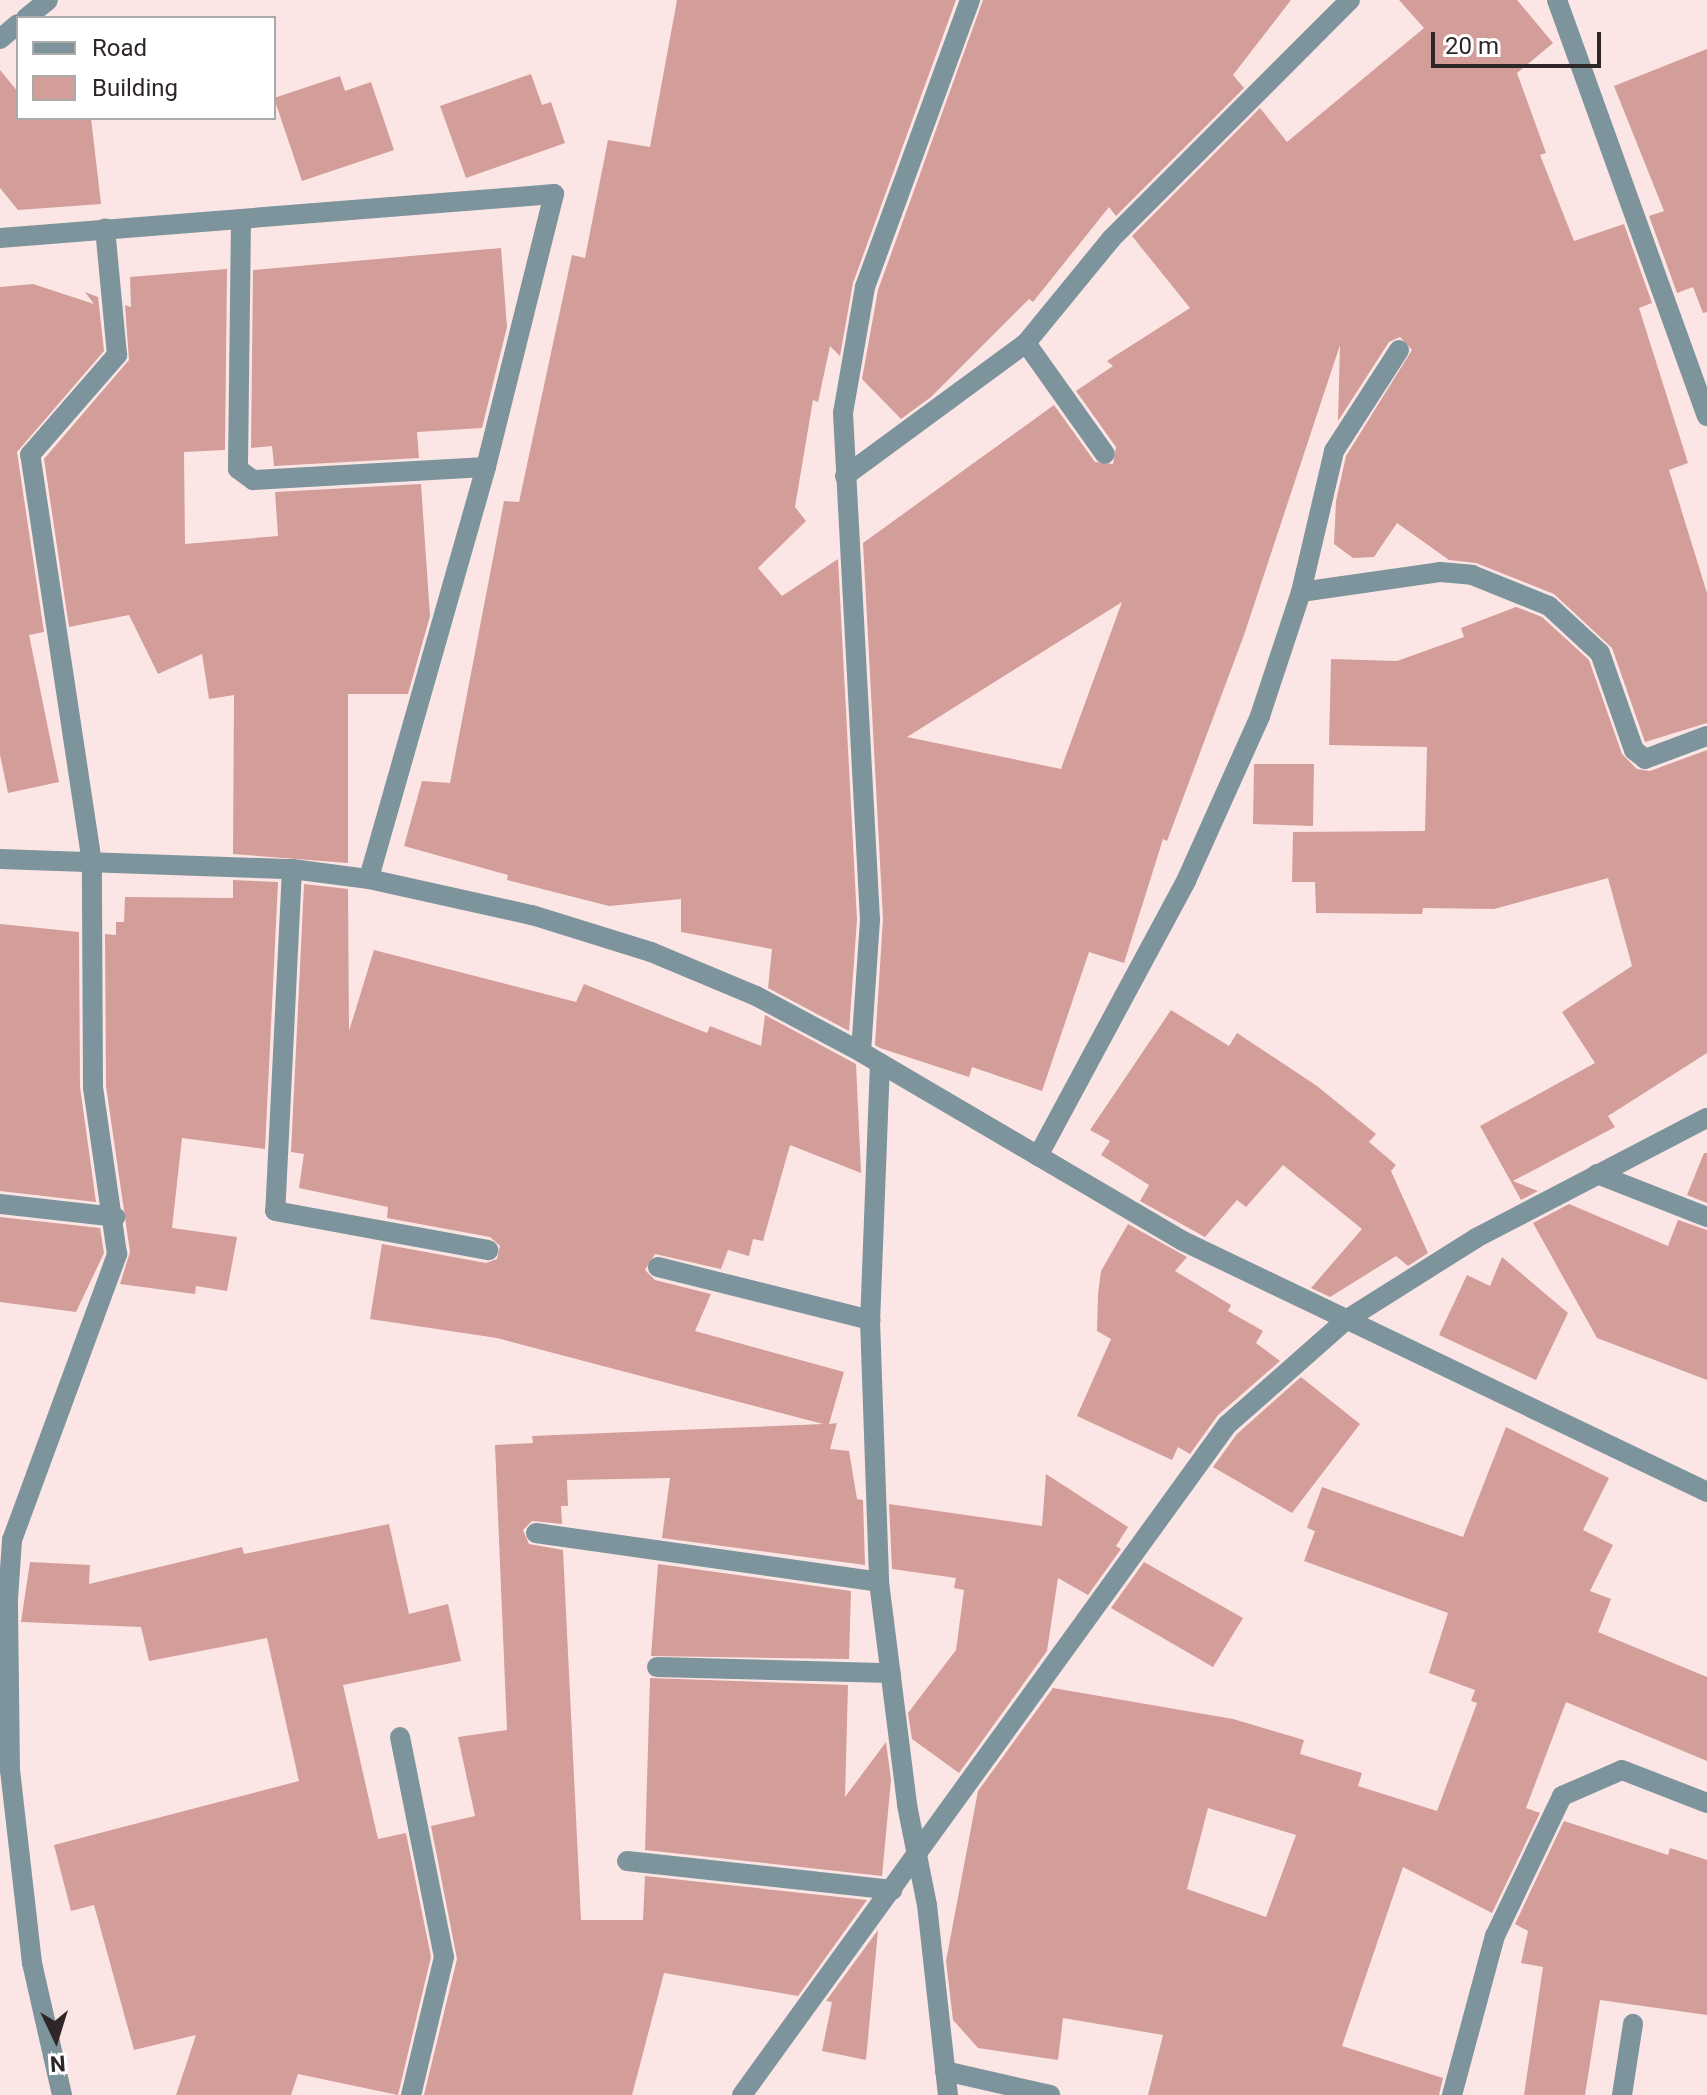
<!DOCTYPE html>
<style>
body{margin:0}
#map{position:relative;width:1707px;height:2095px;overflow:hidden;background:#fce6e5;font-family:Roboto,sans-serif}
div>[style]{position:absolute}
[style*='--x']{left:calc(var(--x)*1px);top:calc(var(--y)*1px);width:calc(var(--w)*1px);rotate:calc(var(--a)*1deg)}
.building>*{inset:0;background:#d39d99}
.minor>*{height:20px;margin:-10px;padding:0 10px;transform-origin:10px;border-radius:10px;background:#7d949c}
span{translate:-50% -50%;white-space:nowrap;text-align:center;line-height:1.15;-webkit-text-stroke:8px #fff;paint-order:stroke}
.legend{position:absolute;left:16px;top:16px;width:260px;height:104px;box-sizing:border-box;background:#fff;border:2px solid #aca9a9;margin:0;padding:10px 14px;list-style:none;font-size:24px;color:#2f2727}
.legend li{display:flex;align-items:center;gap:16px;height:40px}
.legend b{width:40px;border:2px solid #aca9a9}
.north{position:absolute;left:16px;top:1999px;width:80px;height:80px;-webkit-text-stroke:6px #fff;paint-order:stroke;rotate:176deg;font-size:22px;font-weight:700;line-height:32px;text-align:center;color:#2f2727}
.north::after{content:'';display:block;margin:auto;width:28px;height:36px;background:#2f2727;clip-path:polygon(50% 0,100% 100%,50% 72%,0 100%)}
.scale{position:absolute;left:1431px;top:32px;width:170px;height:36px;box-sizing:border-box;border:4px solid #2f2727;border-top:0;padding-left:10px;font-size:24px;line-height:28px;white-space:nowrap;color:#2f2727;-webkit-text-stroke:6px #fff;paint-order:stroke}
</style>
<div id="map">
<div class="building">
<i style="clip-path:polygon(677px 0,956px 0,853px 283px,840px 356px,830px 346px,818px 402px,813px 400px,795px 507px,806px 521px,758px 568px,782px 596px,838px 559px,857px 920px,849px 1031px,768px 988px,772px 949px,681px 932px,681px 899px,609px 906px,507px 880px,508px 875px,404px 846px,422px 781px,450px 783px,504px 501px,519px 502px,572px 255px,585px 258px,608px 140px,650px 147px)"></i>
<i style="clip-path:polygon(983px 0,1291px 0,1233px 75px,1244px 88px,1116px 216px,1109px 207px,1033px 302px,1029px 299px,931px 397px,901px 419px,862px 379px,878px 290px)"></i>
<i style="clip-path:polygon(evenodd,1399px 0,1517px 0,1553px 43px,1517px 73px,1546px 153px,1540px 155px,1574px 241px,1624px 224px,1652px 303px,1639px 308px,1688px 463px,1669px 470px,1707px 593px,1707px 723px,1645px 742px,1612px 648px,1554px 594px,1476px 563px,1449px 560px,1397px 523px,1374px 557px,1353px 558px,1334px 544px,1336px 501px,1346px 456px,1412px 350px,1400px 337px,1389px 342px,1338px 421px,1340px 345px,1244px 635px,1167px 841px,1163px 839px,1124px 963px,1089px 952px,1042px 1091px,972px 1067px,969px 1077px,880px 1048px,875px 1045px,883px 919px,863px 543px,1054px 405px,1095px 462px,1113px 464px,1116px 447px,1076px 391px,1113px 366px,1107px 361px,1190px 308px,1132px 236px,1260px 108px,1287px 142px,1424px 28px,1399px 0,1122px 602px,1061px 769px,907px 737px,1122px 602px)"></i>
<i style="clip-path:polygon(1707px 49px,1707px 312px,1703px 313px,1693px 287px,1677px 293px,1649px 216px,1664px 211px,1614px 86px)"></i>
<i style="clip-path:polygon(0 70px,18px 92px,18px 118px,91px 118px,101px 204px,18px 210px,0 188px)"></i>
<i style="clip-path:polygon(531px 74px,542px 105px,551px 102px,565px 143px,466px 178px,440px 106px)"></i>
<i style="clip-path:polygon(340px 76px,345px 91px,371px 82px,394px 150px,302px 181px,274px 98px)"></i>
<i style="clip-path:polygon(501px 248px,507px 327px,482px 428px,417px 432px,419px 458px,274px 466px,272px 446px,251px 448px,253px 270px)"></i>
<i style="clip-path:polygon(227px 269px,225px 450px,184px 452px,185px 544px,278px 536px,275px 492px,421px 484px,430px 616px,408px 694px,348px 694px,348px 863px,233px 854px,234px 695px,209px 699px,202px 654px,158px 674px,129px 615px,69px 627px,44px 459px,129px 360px,125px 305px,131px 307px,130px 277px)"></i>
<i style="clip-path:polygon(33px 284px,94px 304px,85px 292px,98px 297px,104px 351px,17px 452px,44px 632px,29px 635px,59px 782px,8px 793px,0 755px,0 287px)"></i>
<i style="clip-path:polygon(1516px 607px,1542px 617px,1589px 660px,1622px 754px,1637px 769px,1650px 771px,1707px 750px,1707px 1053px,1608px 1116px,1615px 1127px,1513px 1181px,1538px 1191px,1521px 1200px,1480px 1126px,1595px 1063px,1562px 1012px,1632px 966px,1608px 878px,1494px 909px,1423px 908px,1422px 914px,1316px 913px,1315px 882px,1292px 882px,1293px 832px,1425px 831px,1427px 747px,1329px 745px,1331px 659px,1397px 661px,1464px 637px,1461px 628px)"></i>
<i style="clip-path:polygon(1254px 764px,1314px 764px,1313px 826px,1253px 824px)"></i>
<i style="clip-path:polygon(233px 880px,278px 882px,265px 1149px,182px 1138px,172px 1228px,237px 1237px,227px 1291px,196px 1286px,195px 1294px,120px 1284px,130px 1252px,106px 1086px,105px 934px,116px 935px,116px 922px,124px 922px,125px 897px,233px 898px)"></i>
<i style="clip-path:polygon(304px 884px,348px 889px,349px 1031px,374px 950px,576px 1002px,584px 984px,707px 1033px,710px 1026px,761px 1046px,765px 1015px,856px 1064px,861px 1173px,790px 1145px,763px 1241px,753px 1239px,749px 1256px,728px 1250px,721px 1269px,655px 1254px,645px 1270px,655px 1280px,711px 1294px,695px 1331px,844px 1372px,829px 1424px,837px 1423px,830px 1449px,849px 1451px,857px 1499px,863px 1500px,865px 1565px,662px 1538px,670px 1478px,567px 1480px,568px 1506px,561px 1506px,562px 1524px,532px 1521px,523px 1530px,529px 1544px,563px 1550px,581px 1920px,643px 1920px,645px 1876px,867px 1900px,798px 1996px,664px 1973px,632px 2095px,424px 2095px,457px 1959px,431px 1826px,475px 1816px,458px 1737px,507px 1730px,495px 1445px,533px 1443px,532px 1436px,823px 1424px,497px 1338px,370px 1319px,382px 1244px,486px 1263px,497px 1259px,500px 1246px,490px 1237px,387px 1218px,388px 1207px,299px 1188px,304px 1154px,291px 1152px)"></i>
<i style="clip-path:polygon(0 924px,79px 932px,80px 1087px,96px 1202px,0 1191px)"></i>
<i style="clip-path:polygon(1171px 1010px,1229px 1046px,1237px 1033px,1317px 1086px,1376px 1134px,1369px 1142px,1396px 1165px,1391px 1171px,1428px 1253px,1408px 1266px,1396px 1256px,1330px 1297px,1311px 1288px,1362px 1229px,1283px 1165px,1246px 1207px,1237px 1200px,1205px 1237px,1140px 1201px,1149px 1185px,1101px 1155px,1110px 1141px,1090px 1130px)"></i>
<i style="clip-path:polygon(1704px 1153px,1707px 1153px,1707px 1203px,1687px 1195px)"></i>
<i style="clip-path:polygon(1569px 1204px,1668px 1246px,1678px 1220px,1707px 1230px,1707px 1380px,1597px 1338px,1533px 1223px)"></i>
<i style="clip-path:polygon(0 1217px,100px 1228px,104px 1253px,76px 1312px,0 1302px)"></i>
<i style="clip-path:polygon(1128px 1224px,1187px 1257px,1175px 1271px,1231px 1305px,1228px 1311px,1263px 1331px,1256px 1343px,1280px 1361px,1218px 1415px,1190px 1454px,1178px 1447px,1172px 1460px,1077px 1416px,1111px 1339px,1097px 1331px,1098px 1294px,1101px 1271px)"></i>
<i style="clip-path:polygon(1502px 1257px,1568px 1313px,1536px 1380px,1439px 1335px,1467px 1275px,1490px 1286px)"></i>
<i style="clip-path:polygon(1301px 1377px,1360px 1424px,1292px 1513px,1213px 1467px,1237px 1434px)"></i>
<i style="clip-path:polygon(evenodd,1506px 1427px,1609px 1478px,1583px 1530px,1613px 1545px,1590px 1591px,1611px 1599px,1598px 1632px,1707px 1677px,1707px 1761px,1566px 1702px,1526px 1808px,1540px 1813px,1492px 1913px,1403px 1867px,1342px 2046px,1443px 2078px,1439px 2095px,1148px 2095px,1163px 2035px,1063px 2018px,1058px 2060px,978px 2048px,953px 2020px,946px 1961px,978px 1791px,1053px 1688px,1233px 1719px,1304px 1740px,1300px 1754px,1362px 1773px,1358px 1786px,1437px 1811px,1477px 1703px,1471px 1701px,1475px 1690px,1429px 1673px,1448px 1613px,1304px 1561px,1315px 1531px,1307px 1528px,1322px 1487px,1463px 1537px,1506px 1427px,1208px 1808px,1296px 1835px,1266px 1917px,1187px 1889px,1208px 1808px)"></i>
<i style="clip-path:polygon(1046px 1474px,1128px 1527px,1116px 1546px,1121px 1549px,1088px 1595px,1058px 1578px,1047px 1651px,959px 1773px,912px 1739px,908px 1713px,956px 1650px,964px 1590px,954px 1588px,956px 1578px,892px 1569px,889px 1504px,1042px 1526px)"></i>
<i style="clip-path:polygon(389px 1524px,409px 1614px,448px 1604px,461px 1661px,343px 1685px,378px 1839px,406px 1833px,431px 1957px,398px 2095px,298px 2074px,291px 2095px,176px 2095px,196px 2035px,134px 2050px,94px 1905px,71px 1911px,54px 1845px,299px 1781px,267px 1638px,149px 1661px,141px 1627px,21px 1622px,30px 1562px,90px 1565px,89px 1584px,242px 1547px,244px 1554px)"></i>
<i style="clip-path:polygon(1144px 1562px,1243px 1618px,1213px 1667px,1111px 1608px)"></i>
<i style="clip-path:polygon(658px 1564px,851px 1591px,849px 1659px,651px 1656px)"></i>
<i style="clip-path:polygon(650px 1678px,848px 1685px,845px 1797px,886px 1742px,891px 1780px,882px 1876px,645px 1850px)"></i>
<i style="clip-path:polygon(1564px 1821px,1668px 1855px,1670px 1848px,1707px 1860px,1707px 2015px,1600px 2000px,1585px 2095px,1524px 2095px,1543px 1967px,1521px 1963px,1528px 1931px,1515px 1924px)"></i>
<i style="clip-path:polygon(878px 1930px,866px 2060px,822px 2051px,832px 2002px,826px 2001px)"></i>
</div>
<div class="minor">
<i style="--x:1557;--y:0;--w:442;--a:70.2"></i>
<i style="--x:26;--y:18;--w:28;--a:-39"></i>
<i style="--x:0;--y:39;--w:23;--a:-40"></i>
<i style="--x:241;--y:219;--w:250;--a:90.7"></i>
<i style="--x:238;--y:469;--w:19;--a:36"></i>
<i style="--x:253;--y:480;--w:233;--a:-3.2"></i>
<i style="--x:0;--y:238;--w:556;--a:-4.54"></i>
<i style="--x:554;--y:194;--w:281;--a:104"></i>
<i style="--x:486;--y:467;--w:428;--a:105.9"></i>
<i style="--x:1026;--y:343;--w:136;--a:54.6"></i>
<i style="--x:845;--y:476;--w:225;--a:-36.3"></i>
<i style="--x:1026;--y:343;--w:134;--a:-50.7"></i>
<i style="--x:1111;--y:239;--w:338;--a:-45"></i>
<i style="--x:1301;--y:592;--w:140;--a:-8.2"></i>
<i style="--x:1440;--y:572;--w:32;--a:5"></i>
<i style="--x:1472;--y:575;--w:83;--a:21.9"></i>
<i style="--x:1549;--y:606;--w:69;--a:42.7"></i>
<i style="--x:1600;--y:653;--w:103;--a:70.7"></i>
<i style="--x:1634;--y:750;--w:14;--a:39"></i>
<i style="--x:1645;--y:759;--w:66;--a:-20.4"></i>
<i style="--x:0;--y:859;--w:292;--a:2"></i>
<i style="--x:292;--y:869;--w:78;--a:7.4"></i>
<i style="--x:369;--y:879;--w:167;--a:12.5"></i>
<i style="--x:532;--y:915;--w:125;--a:17.3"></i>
<i style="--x:651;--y:952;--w:114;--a:22.7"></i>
<i style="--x:756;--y:996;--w:119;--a:28.1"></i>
<i style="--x:861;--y:1052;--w:373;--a:30.4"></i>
<i style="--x:1183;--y:1241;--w:581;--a:25.59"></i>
<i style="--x:292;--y:869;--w:342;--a:92.8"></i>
<i style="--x:275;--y:1211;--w:217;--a:10.4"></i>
<i style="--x:861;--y:1052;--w:132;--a:-86.1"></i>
<i style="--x:870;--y:920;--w:508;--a:-93.05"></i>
<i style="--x:843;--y:413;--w:128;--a:-80.1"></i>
<i style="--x:865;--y:287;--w:306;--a:-69.9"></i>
<i style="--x:880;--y:1063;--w:257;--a:92.2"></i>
<i style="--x:870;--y:1320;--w:262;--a:88"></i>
<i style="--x:879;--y:1582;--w:225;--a:82.8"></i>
<i style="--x:907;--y:1805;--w:102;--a:78.7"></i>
<i style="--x:927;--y:1905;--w:191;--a:83.7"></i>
<i style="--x:1038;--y:1156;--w:312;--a:-61.7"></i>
<i style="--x:1186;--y:881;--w:181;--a:-65.8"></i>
<i style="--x:1260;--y:716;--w:131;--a:-71.7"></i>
<i style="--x:1301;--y:592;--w:145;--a:-76.8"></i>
<i style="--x:1334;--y:451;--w:120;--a:-57.2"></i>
<i style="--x:1597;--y:1174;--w:118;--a:21.4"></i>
<i style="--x:0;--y:1204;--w:116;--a:6.4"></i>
<i style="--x:658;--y:1267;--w:219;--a:14"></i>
<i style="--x:536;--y:1533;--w:346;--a:8.1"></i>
<i style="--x:657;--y:1667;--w:234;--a:1.5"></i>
<i style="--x:400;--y:1737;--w:224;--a:78.7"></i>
<i style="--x:444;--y:1957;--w:142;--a:103.4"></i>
<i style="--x:627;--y:1861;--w:267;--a:6.2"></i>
<i style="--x:945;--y:2071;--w:108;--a:12.9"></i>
<i style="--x:62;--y:2095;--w:135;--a:-102.8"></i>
<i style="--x:32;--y:1963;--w:193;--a:-96.5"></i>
<i style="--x:10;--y:1771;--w:172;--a:-90.7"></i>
<i style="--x:8;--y:1599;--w:59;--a:-86.1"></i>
<i style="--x:12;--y:1540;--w:305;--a:-69.8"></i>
<i style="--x:117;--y:1254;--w:169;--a:-98.2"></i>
<i style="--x:93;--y:1087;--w:224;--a:-90.3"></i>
<i style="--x:92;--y:863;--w:413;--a:-98.6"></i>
<i style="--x:30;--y:455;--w:133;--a:-49"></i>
<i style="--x:117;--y:355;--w:127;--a:-95.4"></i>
<i style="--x:742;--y:2095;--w:827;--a:-54.1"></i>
<i style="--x:1227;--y:1425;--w:159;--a:-41.4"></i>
<i style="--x:1346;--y:1320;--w:154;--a:-32.2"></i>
<i style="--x:1476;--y:1238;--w:260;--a:-27.5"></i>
<i style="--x:1452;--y:2095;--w:165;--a:-74.9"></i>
<i style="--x:1495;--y:1936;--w:155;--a:-64.4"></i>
<i style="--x:1562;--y:1796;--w:65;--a:-23.4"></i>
<i style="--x:1622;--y:1770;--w:91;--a:21.2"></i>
<i style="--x:1622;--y:2095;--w:72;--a:-81.2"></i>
</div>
<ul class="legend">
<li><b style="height:10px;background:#7d949c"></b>Road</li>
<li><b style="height:22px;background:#d39d99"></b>Building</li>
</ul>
<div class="north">N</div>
<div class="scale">20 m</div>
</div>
